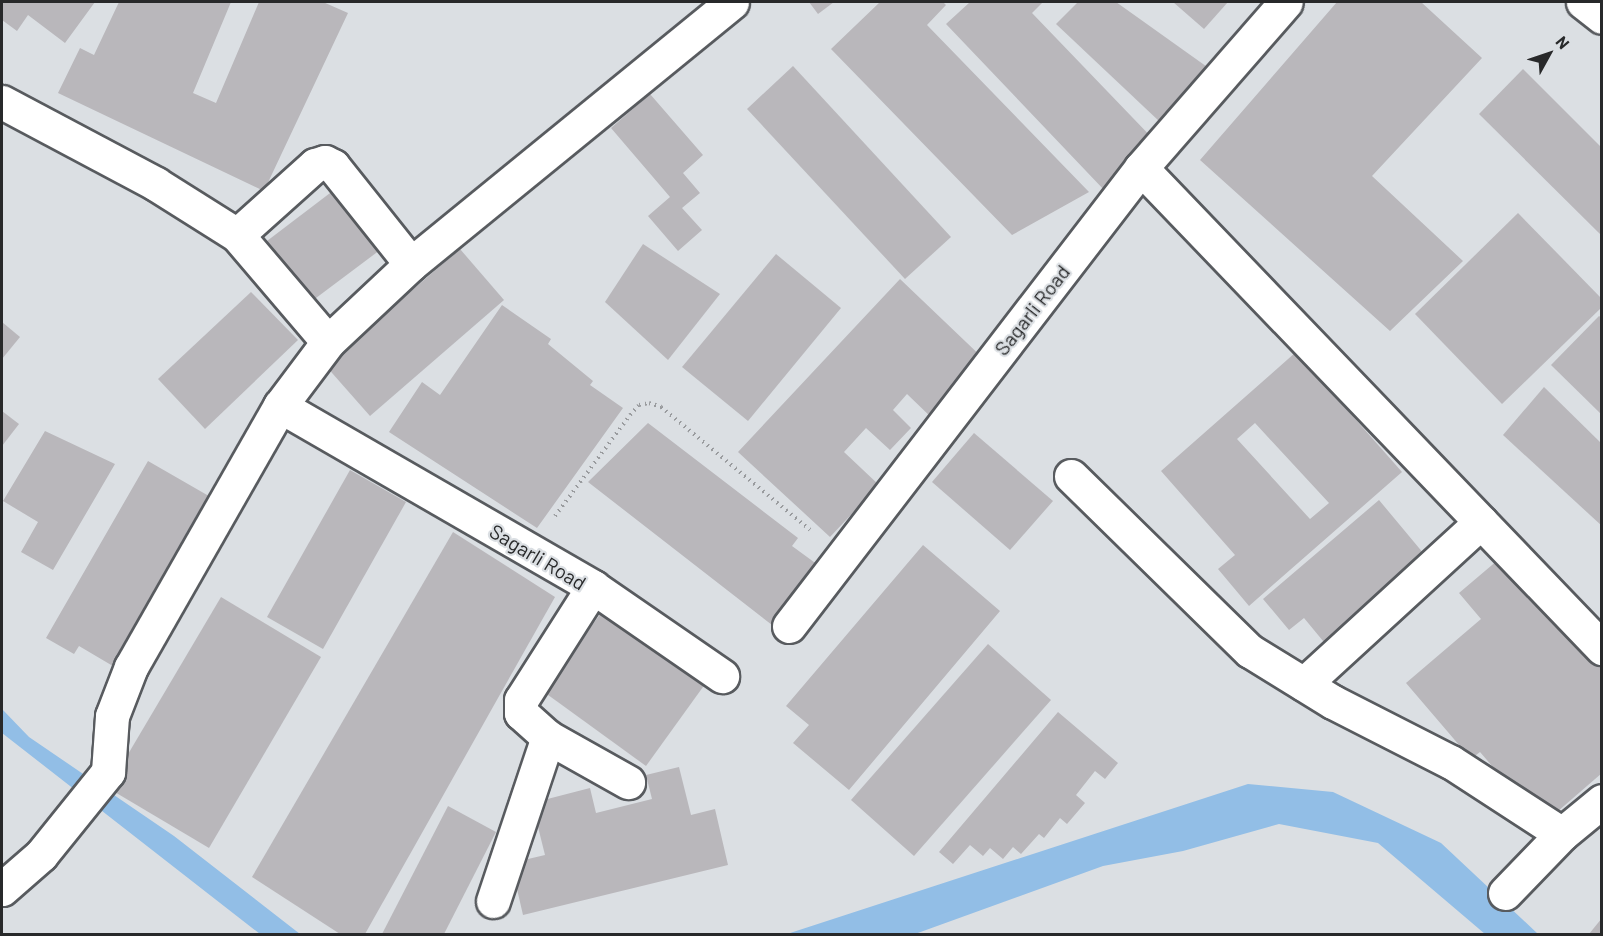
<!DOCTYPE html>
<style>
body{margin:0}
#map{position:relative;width:1603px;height:936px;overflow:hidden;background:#dbdfe3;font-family:Barlow,sans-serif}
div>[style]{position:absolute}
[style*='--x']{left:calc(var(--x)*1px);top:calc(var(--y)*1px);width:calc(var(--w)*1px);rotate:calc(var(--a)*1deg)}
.water>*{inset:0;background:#92bee6}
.building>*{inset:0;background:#b9b7bb}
.path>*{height:4px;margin-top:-2px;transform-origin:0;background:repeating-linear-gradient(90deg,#999b9e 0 1.5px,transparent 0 6px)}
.roads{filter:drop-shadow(2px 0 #585b5f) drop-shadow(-2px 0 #585b5f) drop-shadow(0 2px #585b5f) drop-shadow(0 -2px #585b5f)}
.minor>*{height:33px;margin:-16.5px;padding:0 16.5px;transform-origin:16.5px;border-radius:16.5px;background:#fff}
span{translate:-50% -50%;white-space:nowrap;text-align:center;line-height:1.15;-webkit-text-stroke:4.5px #dbdfe3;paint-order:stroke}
.street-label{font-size:20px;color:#28292a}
.frame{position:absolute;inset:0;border:3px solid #28292a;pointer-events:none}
.north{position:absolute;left:1519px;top:24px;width:60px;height:60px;-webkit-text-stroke:4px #dbdfe3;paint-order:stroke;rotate:50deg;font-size:16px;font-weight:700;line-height:24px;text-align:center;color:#28292a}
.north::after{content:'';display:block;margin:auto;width:21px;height:27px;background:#28292a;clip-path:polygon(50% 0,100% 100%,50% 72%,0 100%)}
</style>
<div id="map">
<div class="water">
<i style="clip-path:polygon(2px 709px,29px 737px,174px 836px,300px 934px,260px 934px,2px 733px)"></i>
<i style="clip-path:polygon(1248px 784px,1333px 792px,1441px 843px,1538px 934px,1485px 934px,1378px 843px,1279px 824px,1183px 851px,1103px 866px,915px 934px,787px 934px)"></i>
</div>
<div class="building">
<i style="clip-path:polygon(2px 2px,95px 2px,65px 43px,28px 15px,17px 31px,2px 20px)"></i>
<i style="clip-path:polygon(119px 2px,231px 2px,193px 93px,216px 103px,259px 2px,323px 2px,348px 13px,264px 191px,58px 93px,80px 48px,94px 55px)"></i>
<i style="clip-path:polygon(809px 2px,834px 2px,818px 14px)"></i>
<i style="clip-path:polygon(880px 2px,943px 2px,946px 5px,927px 25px,1089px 192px,1012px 235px,831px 49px)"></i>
<i style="clip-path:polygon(970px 2px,1043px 2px,1032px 13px,1157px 143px,1106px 192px,946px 24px)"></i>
<i style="clip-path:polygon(1078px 2px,1116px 2px,1210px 69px,1160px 122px,1056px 24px)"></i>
<i style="clip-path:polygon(1173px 2px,1228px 2px,1204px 29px)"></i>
<i style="clip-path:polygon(1337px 2px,1421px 2px,1482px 58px,1372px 176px,1463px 261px,1390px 331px,1200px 160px)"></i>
<i style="clip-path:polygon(793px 66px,951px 237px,905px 279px,747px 109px)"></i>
<i style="clip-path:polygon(1523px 69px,1602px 148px,1602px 236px,1479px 114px)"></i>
<i style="clip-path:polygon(650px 94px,703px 155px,683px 173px,700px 193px,682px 208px,702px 230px,678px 251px,648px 216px,670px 197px,611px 128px)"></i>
<i style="clip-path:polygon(334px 190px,380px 250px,312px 301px,267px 241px)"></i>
<i style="clip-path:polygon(1518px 213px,1602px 299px,1602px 307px,1502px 404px,1415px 314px)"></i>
<i style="clip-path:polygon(643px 244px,720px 294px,668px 360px,605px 302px)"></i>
<i style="clip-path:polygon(460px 249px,504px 300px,370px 416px,325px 365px)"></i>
<i style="clip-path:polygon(776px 254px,841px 308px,748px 421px,682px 367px)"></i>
<i style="clip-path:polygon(900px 279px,988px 363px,934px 420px,907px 394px,893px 410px,911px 428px,890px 450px,866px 428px,844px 452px,879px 485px,830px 537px,738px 452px)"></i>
<i style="clip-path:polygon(251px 292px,298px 340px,205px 429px,158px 379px)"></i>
<i style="clip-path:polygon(502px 305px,551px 339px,548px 344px,593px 381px,590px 385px,623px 408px,537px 528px,389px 432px,422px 382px,440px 395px)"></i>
<i style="clip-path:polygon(1599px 316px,1602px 318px,1602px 415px,1551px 365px)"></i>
<i style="clip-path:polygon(2px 322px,20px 337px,2px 359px)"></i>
<i style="clip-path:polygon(evenodd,1296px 352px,1402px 472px,1249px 606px,1218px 569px,1235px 555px,1161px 471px,1296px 352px,1255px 423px,1329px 503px,1310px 519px,1237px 439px,1255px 423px)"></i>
<i style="clip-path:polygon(1544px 387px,1602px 444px,1602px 526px,1503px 435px)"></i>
<i style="clip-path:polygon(2px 411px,19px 424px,2px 446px)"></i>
<i style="clip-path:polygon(648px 423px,798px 538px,792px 546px,818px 565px,772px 625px,588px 482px)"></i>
<i style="clip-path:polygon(45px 431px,115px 464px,53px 570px,21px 552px,38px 522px,3px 501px)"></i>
<i style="clip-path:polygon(974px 433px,1053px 501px,1010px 550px,932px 482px)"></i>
<i style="clip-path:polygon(148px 461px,221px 503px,123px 672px,79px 646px,74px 654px,46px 638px)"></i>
<i style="clip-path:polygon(350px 470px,406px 502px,323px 649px,267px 617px)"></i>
<i style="clip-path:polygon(1379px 500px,1429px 560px,1328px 647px,1304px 618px,1289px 630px,1263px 599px)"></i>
<i style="clip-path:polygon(453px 532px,555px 597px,365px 934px,340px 934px,252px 877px)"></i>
<i style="clip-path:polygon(923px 545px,1000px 611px,849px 790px,793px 743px,809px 725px,786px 706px)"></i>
<i style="clip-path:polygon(1505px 554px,1602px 667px,1602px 773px,1550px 818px,1524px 803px,1480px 752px,1471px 759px,1406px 683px,1481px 619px,1459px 593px)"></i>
<i style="clip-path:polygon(221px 597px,321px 657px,209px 848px,108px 788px)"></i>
<i style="clip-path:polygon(606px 606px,708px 680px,646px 766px,544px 692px)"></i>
<i style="clip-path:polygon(988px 644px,1051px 700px,914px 856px,851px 800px)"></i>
<i style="clip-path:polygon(1058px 712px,1118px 763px,1105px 779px,1095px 771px,1076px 795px,1085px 803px,1067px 824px,1060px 818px,1044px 838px,1039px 834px,1021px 854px,1013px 847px,1003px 859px,990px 848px,983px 856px,970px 845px,953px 864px,939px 852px)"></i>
<i style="clip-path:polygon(679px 767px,691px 815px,715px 809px,728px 865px,523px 915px,511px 863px,545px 855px,532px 803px,590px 788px,596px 813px,652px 799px,646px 775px)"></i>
<i style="clip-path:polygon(448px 806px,496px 832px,444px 934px,382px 934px)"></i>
<i style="clip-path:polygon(1602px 918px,1602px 934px,1589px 934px)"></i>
</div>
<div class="path">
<i style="--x:555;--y:516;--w:126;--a:-53.4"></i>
<i style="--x:630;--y:415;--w:13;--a:-48"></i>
<i style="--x:639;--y:405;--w:10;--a:-11"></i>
<i style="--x:649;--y:403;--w:13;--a:18"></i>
<i style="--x:661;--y:407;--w:193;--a:39.5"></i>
</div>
<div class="roads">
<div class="minor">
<i style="--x:1583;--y:2;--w:24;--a:38"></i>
<i style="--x:2;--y:102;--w:174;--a:28"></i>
<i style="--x:156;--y:184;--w:96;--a:32.2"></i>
<i style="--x:237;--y:235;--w:140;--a:49.6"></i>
<i style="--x:1141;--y:168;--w:666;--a:46.16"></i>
<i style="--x:237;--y:235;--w:105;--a:-41.9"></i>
<i style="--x:315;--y:165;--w:10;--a:-17"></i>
<i style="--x:325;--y:162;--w:9;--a:27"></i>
<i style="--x:333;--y:166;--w:125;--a:51.5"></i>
<i style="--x:280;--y:406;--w:362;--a:30"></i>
<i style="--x:593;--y:587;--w:134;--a:122.5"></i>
<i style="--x:521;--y:700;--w:13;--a:90"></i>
<i style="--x:521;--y:713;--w:36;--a:42"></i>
<i style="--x:548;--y:737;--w:92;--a:29.4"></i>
<i style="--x:1071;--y:476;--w:250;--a:44.4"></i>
<i style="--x:1250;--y:651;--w:97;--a:31.6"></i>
<i style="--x:1333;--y:702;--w:132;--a:27"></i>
<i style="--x:1451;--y:762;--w:132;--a:33"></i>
<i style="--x:593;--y:587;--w:157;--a:34.6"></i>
<i style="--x:789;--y:626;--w:578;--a:-52.46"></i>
<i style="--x:1141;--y:168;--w:220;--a:-48.9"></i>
<i style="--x:1304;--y:684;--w:240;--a:-42.5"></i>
<i style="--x:2;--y:889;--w:52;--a:-41.1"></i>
<i style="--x:41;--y:855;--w:107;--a:-51.1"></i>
<i style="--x:108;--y:772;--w:56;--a:-85.9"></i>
<i style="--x:112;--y:716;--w:53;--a:-68.8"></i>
<i style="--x:131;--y:667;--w:301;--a:-60.3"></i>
<i style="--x:280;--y:406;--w:80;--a:-53.1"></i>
<i style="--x:328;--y:342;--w:114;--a:-43.2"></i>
<i style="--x:411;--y:264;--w:414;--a:-39.2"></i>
<i style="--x:1505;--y:893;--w:82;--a:-46"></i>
<i style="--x:1562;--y:834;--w:52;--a:-39.5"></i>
<i style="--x:493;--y:901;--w:173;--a:-71.5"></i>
</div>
</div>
<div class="street-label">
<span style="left:1032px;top:310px;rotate:-52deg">Sagarli Road</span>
<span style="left:538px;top:557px;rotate:31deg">Sagarli Road</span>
</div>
<div class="frame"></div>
<div class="north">N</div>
</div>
